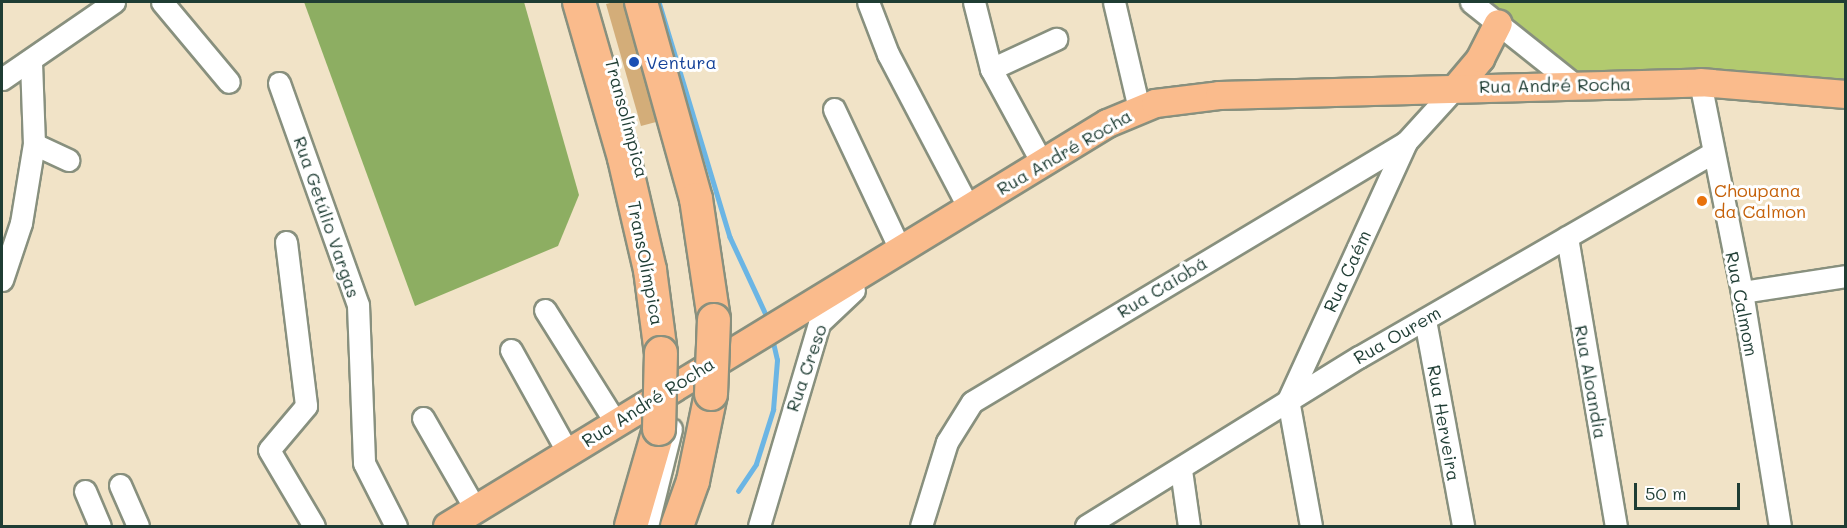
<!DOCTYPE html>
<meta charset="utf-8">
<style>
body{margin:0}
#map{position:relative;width:1847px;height:528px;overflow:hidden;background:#f1e3c7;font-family:Mali,sans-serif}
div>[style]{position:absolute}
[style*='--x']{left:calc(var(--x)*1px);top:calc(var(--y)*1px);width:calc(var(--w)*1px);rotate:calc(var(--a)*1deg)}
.green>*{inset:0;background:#b2ca6f}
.forest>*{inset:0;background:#8dae62}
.stream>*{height:4.5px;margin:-2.25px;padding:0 2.25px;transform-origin:2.25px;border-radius:2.25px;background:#6bb5e4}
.building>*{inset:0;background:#d3ad79}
.roads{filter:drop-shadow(2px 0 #88907e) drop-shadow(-2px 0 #88907e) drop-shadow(0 2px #88907e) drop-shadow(0 -2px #88907e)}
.minor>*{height:21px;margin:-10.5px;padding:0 10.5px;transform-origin:10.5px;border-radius:10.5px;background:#fff}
.major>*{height:27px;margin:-13.5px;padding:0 13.5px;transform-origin:13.5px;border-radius:13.5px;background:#fabb8c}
.highway>*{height:32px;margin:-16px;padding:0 16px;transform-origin:16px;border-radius:16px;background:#fabb8c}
.bridges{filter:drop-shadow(2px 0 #88907e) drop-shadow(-2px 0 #88907e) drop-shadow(0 2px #88907e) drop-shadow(0 -2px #88907e)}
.highway-bridge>*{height:32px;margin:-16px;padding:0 16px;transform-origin:16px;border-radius:16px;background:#fabb8c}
.dots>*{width:16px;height:16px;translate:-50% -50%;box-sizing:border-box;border:3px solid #fff;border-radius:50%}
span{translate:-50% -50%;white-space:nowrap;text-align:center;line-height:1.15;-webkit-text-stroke:6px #fff;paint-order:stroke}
.transit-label{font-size:18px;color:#164399}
.left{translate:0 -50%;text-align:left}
.street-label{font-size:18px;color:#1f3d34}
.food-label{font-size:18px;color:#c56008}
.frame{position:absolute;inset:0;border:3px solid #1f3d34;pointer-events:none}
.scale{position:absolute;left:1634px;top:483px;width:106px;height:27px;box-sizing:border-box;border:3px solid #1f3d34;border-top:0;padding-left:8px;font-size:18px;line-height:21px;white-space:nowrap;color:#1f3d34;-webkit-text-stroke:4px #fff;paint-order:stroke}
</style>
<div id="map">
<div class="green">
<i style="clip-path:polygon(1466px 2px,1845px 2px,1845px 103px,1567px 85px)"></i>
</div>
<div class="forest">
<i style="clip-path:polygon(304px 2px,524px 2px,579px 195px,558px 246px,415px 306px)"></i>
</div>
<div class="stream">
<i style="--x:659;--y:2;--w:245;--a:73.2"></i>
<i style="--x:730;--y:237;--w:90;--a:65.1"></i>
<i style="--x:738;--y:491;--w:32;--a:-56"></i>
<i style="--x:756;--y:464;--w:57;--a:-72.5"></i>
<i style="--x:773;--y:410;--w:50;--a:-85.4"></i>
<i style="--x:777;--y:360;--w:23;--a:-103"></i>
</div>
<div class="building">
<i style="clip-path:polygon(614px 2px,624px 2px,656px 122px,641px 126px,606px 4px)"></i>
</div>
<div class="roads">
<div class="minor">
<i style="--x:162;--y:2;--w:104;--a:50.1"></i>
<i style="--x:868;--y:2;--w:56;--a:69"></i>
<i style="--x:888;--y:54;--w:174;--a:62.3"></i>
<i style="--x:974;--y:2;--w:69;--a:75.8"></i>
<i style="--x:991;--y:69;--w:107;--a:61.5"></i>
<i style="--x:1114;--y:2;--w:110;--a:76.8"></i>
<i style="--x:1471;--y:2;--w:133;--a:38.6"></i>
<i style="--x:991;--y:69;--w:72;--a:-24.8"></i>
<i style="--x:2;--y:79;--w:136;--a:-34.5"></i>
<i style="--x:1700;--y:82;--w:214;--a:78.7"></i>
<i style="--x:1742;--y:292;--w:237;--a:80.8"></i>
<i style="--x:279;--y:83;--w:236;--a:70.4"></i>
<i style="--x:358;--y:305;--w:158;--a:87.8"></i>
<i style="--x:364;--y:463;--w:71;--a:63.1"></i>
<i style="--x:834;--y:109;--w:155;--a:64.8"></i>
<i style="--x:34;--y:144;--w:38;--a:25"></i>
<i style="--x:1567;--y:237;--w:293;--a:80.4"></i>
<i style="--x:286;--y:242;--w:165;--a:83"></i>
<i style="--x:306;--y:406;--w:57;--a:130.1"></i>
<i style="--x:269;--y:450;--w:88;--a:59.4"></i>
<i style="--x:2;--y:280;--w:60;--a:-71.6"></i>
<i style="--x:21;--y:223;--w:80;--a:-80.7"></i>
<i style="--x:34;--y:144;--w:83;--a:-92.1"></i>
<i style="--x:1742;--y:292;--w:105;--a:-8.7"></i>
<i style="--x:545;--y:310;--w:133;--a:57.9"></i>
<i style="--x:1425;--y:320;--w:209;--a:79.5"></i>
<i style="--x:511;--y:350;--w:118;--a:61"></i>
<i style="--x:423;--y:418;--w:106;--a:60.1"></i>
<i style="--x:1181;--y:470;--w:57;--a:81.9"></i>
<i style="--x:120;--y:485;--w:45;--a:66.3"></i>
<i style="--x:85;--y:491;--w:38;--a:67"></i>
<i style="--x:647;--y:526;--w:100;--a:-76.1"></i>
<i style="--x:759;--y:526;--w:212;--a:-73.5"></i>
<i style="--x:819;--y:323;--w:48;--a:-43.3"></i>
<i style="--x:921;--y:526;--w:88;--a:-72.8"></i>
<i style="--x:947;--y:442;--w:47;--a:-58"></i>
<i style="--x:972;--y:402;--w:506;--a:-30.92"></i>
<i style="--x:1406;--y:142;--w:74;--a:-47.7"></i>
<i style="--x:1086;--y:526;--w:321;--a:-31.8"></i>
<i style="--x:1359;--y:357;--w:409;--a:-30"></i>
<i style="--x:1311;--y:526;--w:128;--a:-100.3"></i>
<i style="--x:1288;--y:400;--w:284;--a:-65.4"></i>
</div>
<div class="major">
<i style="--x:1456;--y:87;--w:38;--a:-50"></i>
<i style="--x:1480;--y:58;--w:39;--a:-63"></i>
<i style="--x:447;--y:526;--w:773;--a:-31.41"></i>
<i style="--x:1107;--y:123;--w:52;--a:-22.6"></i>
<i style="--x:1155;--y:103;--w:64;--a:-7.1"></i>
<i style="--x:1219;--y:95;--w:481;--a:-1.5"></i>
<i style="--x:1700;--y:82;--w:146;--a:4.7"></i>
</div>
<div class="highway">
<i style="--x:579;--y:2;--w:162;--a:73.9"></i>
<i style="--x:624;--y:158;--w:115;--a:76.9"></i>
<i style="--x:650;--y:270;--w:84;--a:82.5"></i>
<i style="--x:641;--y:2;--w:205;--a:74.4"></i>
<i style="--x:696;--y:199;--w:122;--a:81.5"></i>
<i style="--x:631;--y:526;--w:101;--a:-73.9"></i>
<i style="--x:677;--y:526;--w:48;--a:-70.4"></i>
<i style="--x:693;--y:481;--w:89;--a:-78.3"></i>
</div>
</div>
<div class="bridges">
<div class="highway-bridge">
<i style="--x:711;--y:394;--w:74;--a:-87.7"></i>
<i style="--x:659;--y:429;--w:76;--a:-88.5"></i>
</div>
</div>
<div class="dots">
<i style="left:634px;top:62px;background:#1a4fb4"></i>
<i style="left:1702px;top:201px;background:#e8710a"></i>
</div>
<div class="transit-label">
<span class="left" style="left:646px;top:62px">Ventura</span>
</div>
<div class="street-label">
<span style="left:1555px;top:85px;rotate:-1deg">Rua André Rocha</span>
<span style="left:627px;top:118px;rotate:75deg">Transolímpica</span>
<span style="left:1064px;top:152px;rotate:-30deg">Rua André Rocha</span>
<span style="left:327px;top:217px;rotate:71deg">Rua Getúlio Vargas</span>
<span style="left:646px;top:263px;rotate:79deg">TransOlímpica</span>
<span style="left:1347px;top:271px;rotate:-65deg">Rua Caém</span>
<span style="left:1162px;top:287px;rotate:-31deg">Rua Caiobá</span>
<span style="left:1742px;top:304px;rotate:79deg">Rua Calmom</span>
<span style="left:1397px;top:335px;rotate:-30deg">Rua Ourem</span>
<span style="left:806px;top:368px;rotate:-71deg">Rua Creso</span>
<span style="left:1591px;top:382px;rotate:80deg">Rua Aloandia</span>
<span style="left:648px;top:402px;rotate:-32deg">Rua André Rocha</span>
<span style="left:1444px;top:423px;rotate:80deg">Rua Herveira</span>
</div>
<div class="food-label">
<span class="left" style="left:1714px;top:201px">Choupana<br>da Calmon</span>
</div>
<div class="frame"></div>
<div class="scale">50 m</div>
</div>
